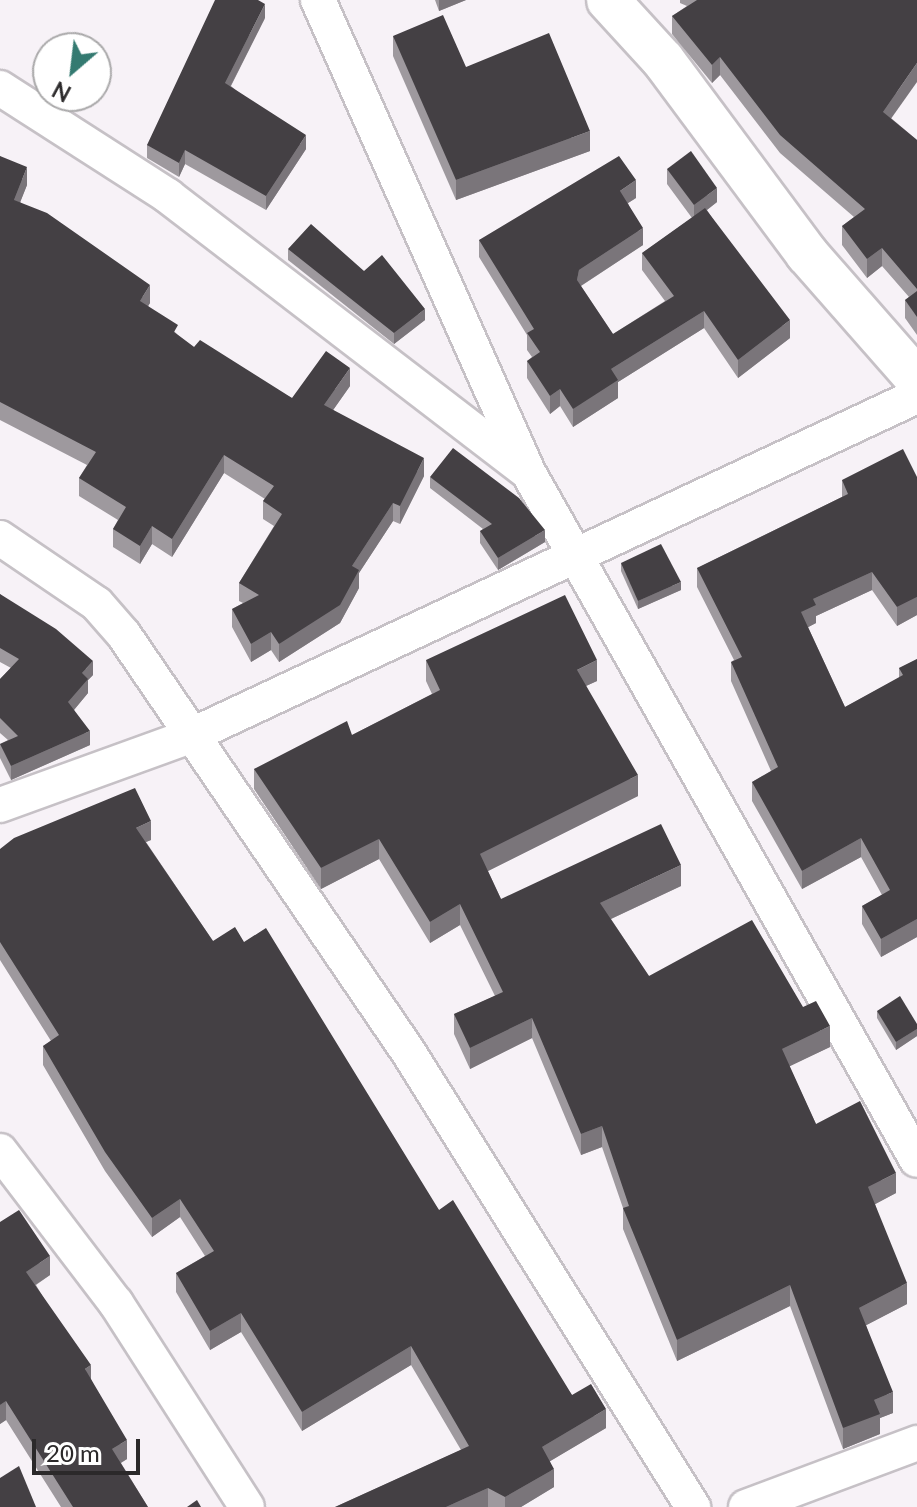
<!DOCTYPE html>
<style>
body{margin:0}
#map{position:relative;width:917px;height:1507px;overflow:hidden;background:#f7f2f7;font-family:Lato,sans-serif}
div>[style]{position:absolute}
[style*='--x']{left:calc(var(--x)*1px);top:calc(var(--y)*1px);width:calc(var(--w)*1px);rotate:calc(var(--a)*1deg)}
.roads{filter:drop-shadow(2px 0 #c6c1c6) drop-shadow(-2px 0 #c6c1c6) drop-shadow(0 2px #c6c1c6) drop-shadow(0 -2px #c6c1c6)}
.minor>*{height:34px;margin:-17px;padding:0 17px;transform-origin:17px;border-radius:17px;background:#fff}
.tertiary>*{height:42px;margin:-21px;padding:0 21px;transform-origin:21px;border-radius:21px;background:#fff}
.wall>*{inset:0;background:#9e999e}
.shaded-wall>*{inset:0;background:#7a757a}
.building>*{inset:0;background:#444044}
span{translate:-50% -50%;white-space:nowrap;text-align:center;line-height:1.15;-webkit-text-stroke:8px #fff;paint-order:stroke}
.north{position:absolute;left:32px;top:32px;width:80px;height:80px;box-sizing:border-box;background:#fff;border:2px solid #aaa9aa;border-radius:50%;rotate:208deg;font-size:22px;font-weight:700;line-height:32px;text-align:center;color:#2b292a}
.north::after{content:'';display:block;margin:auto;width:28px;height:36px;background:#347a71;clip-path:polygon(50% 0,100% 100%,50% 72%,0 100%)}
.scale{position:absolute;left:32px;top:1439px;width:108px;height:36px;box-sizing:border-box;border:4px solid #2b292a;border-top:0;padding-left:10px;font-size:24px;line-height:28px;white-space:nowrap;color:#2b292a;-webkit-text-stroke:6px #fff;paint-order:stroke}
</style>
<div id="map">
<div class="roads">
<div class="minor">
<i style="--x:318;--y:0;--w:517;--a:66.01"></i>
<i style="--x:528;--y:472;--w:790;--a:60.52"></i>
<i style="--x:0;--y:88;--w:200;--a:32.7"></i>
<i style="--x:168;--y:196;--w:450;--a:37.5"></i>
<i style="--x:0;--y:538;--w:117;--a:34.2"></i>
<i style="--x:97;--y:604;--w:41;--a:48.9"></i>
<i style="--x:124;--y:635;--w:506;--a:55.71"></i>
<i style="--x:409;--y:1053;--w:536;--a:57.97"></i>
<i style="--x:0;--y:805;--w:200;--a:-19.9"></i>
<i style="--x:188;--y:737;--w:805;--a:-25.07"></i>
<i style="--x:0;--y:1151;--w:191;--a:52.7"></i>
<i style="--x:116;--y:1303;--w:242;--a:57.3"></i>
<i style="--x:746;--y:1507;--w:183;--a:-20.5"></i>
</div>
<div class="tertiary">
<i style="--x:608;--y:0;--w:81;--a:47.5"></i>
<i style="--x:663;--y:60;--w:242;--a:53.4"></i>
<i style="--x:807;--y:254;--w:167;--a:48.7"></i>
</div>
</div>
<div class="wall">
<i style="clip-path:polygon(435px 0,466px 0,439px 11px)"></i>
<i style="clip-path:polygon(680px 0,917px 0,891px 118px,917px 140px,917px 335px,905px 318px,905px 300px,909px 297px,882px 266px,867px 278px,842px 245px,842px 226px,854px 217px,780px 153px,720px 75px,712px 83px,672px 34px,672px 16px,687px 6px,680px 3px)"></i>
<i style="clip-path:polygon(265px 18px,231px 86px,306px 149px,266px 210px,185px 164px,179px 177px,147px 158px,147px 145px)"></i>
<i style="clip-path:polygon(393px 36px,466px 67px,590px 151px,456px 200px,393px 56px)"></i>
<i style="clip-path:polygon(0 156px,27px 185px,20px 202px,150px 303px,148px 306px,178px 335px,194px 347px,292px 398px,350px 386px,333px 410px,424px 476px,400px 524px,393px 521px,359px 573px,359px 588px,340px 623px,279px 662px,271px 650px,251px 662px,232px 627px,232px 609px,243px 603px,239px 601px,239px 583px,274px 526px,263px 519px,263px 501px,265px 499px,224px 473px,172px 557px,152px 544px,140px 564px,113px 547px,113px 529px,118px 520px,79px 496px,79px 478px,87px 465px,0 420px)"></i>
<i style="clip-path:polygon(667px 169px,717px 202px,707px 210px,790px 338px,738px 378px,704px 328px,618px 382px,618px 398px,573px 427px,560px 406px,550px 414px,527px 378px,527px 361px,532px 357px,527px 350px,527px 335px,479px 257px,479px 240px,636px 198px,628px 203px,643px 245px,581px 286px,613px 334px,665px 301px,642px 270px,642px 253px,692px 218px,667px 184px)"></i>
<i style="clip-path:polygon(288px 249px,364px 271px,425px 320px,394px 344px,288px 260px)"></i>
<i style="clip-path:polygon(430px 477px,545px 542px,498px 570px,480px 543px,480px 531px,483px 529px,430px 488px)"></i>
<i style="clip-path:polygon(917px 477px,917px 615px,897px 626px,872px 590px,816px 616px,816px 623px,808px 627px,845px 707px,899px 678px,899px 668px,917px 659px,917px 937px,881px 957px,862px 924px,862px 906px,882px 895px,861px 857px,802px 889px,752px 801px,752px 782px,771px 771px,731px 681px,731px 662px,734px 660px,697px 587px,697px 568px,842px 497px,842px 480px)"></i>
<i style="clip-path:polygon(621px 563px,681px 590px,638px 609px,621px 571px)"></i>
<i style="clip-path:polygon(0 594px,93px 675px,88px 680px,88px 693px,74px 710px,90px 745px,11px 780px,0 758px,0 744px,8px 740px,0 733px,0 679px,11px 668px,0 662px)"></i>
<i style="clip-path:polygon(426px 660px,597px 681px,586px 686px,638px 796px,488px 871px,501px 899px,681px 886px,611px 919px,649px 976px,803px 1007px,830px 1047px,789px 1066px,816px 1124px,896px 1193px,875px 1204px,907px 1304px,866px 1325px,893px 1413px,880px 1418px,880px 1434px,843px 1449px,790px 1306px,677px 1361px,623px 1229px,623px 1208px,602px 1147px,581px 1155px,532px 1038px,470px 1069px,454px 1034px,454px 1014px,495px 996px,460px 925px,430px 943px,379px 859px,321px 889px,254px 789px,254px 769px,352px 735px,432px 694px,426px 681px)"></i>
<i style="clip-path:polygon(151px 840px,146px 842px,213px 941px,244px 942px,439px 1210px,572px 1395px,606px 1428px,550px 1461px,554px 1487px,521px 1507px,335px 1507px,461px 1450px,411px 1365px,302px 1431px,241px 1332px,210px 1350px,176px 1292px,176px 1273px,205px 1256px,180px 1217px,152px 1237px,105px 1171px,43px 1065px,43px 1046px,51px 1041px,0 960px,0 849px)"></i>
<i style="clip-path:polygon(877px 1011px,917px 1029px,917px 1036px,896px 1050px,877px 1018px)"></i>
<i style="clip-path:polygon(0 1222px,50px 1275px,36px 1285px,91px 1379px,127px 1459px,121px 1463px,148px 1507px,61px 1507px,6px 1420px,0 1424px)"></i>
</div>
<div class="shaded-wall">
<i style="clip-path:polygon(439px 0,466px 0,439px 11px)"></i>
<i style="clip-path:polygon(265px 4px,265px 18px,225px 97px,225px 83px)"></i>
<i style="clip-path:polygon(720px 57px,720px 75px,712px 83px,712px 65px)"></i>
<i style="clip-path:polygon(917px 63px,917px 82px,883px 130px,883px 112px)"></i>
<i style="clip-path:polygon(590px 131px,590px 151px,456px 200px,456px 180px)"></i>
<i style="clip-path:polygon(306px 135px,306px 149px,266px 210px,266px 196px)"></i>
<i style="clip-path:polygon(185px 150px,185px 164px,179px 177px,179px 163px)"></i>
<i style="clip-path:polygon(27px 167px,27px 185px,14px 218px,14px 200px)"></i>
<i style="clip-path:polygon(636px 180px,636px 198px,620px 208px,620px 191px)"></i>
<i style="clip-path:polygon(717px 188px,717px 202px,694px 220px,694px 205px)"></i>
<i style="clip-path:polygon(643px 228px,643px 245px,579px 287px,577px 280px,579px 270px)"></i>
<i style="clip-path:polygon(882px 248px,882px 266px,867px 278px,867px 259px)"></i>
<i style="clip-path:polygon(150px 285px,150px 303px,140px 319px,140px 301px)"></i>
<i style="clip-path:polygon(425px 309px,425px 320px,394px 344px,394px 333px)"></i>
<i style="clip-path:polygon(704px 311px,704px 328px,618px 382px,618px 398px,573px 427px,573px 409px,611px 369px)"></i>
<i style="clip-path:polygon(790px 320px,790px 338px,738px 378px,738px 360px)"></i>
<i style="clip-path:polygon(350px 368px,350px 386px,324px 423px,324px 405px)"></i>
<i style="clip-path:polygon(560px 389px,560px 406px,550px 414px,550px 396px)"></i>
<i style="clip-path:polygon(224px 455px,224px 473px,172px 557px,172px 539px)"></i>
<i style="clip-path:polygon(424px 458px,424px 476px,400px 524px,400px 506px)"></i>
<i style="clip-path:polygon(393px 503px,393px 521px,359px 573px,359px 588px,340px 623px,279px 662px,279px 644px,352px 566px)"></i>
<i style="clip-path:polygon(152px 526px,152px 544px,140px 564px,140px 546px)"></i>
<i style="clip-path:polygon(545px 530px,545px 542px,498px 570px,498px 558px)"></i>
<i style="clip-path:polygon(872px 572px,872px 590px,816px 616px,816px 623px,801px 631px,801px 612px,813px 599px)"></i>
<i style="clip-path:polygon(681px 582px,681px 590px,638px 609px,638px 601px)"></i>
<i style="clip-path:polygon(917px 597px,917px 615px,897px 626px,897px 607px)"></i>
<i style="clip-path:polygon(271px 632px,271px 650px,251px 662px,251px 644px)"></i>
<i style="clip-path:polygon(597px 660px,597px 681px,577px 690px,577px 670px)"></i>
<i style="clip-path:polygon(93px 661px,93px 675px,88px 680px,88px 693px,68px 717px,68px 702px,82px 673px)"></i>
<i style="clip-path:polygon(90px 731px,90px 745px,11px 780px,11px 766px)"></i>
<i style="clip-path:polygon(638px 775px,638px 796px,480px 875px,480px 854px)"></i>
<i style="clip-path:polygon(151px 821px,151px 840px,136px 846px,136px 828px)"></i>
<i style="clip-path:polygon(861px 838px,861px 857px,802px 889px,802px 871px)"></i>
<i style="clip-path:polygon(379px 839px,379px 859px,321px 889px,321px 868px)"></i>
<i style="clip-path:polygon(681px 865px,681px 886px,600px 924px,600px 903px)"></i>
<i style="clip-path:polygon(460px 904px,460px 925px,430px 943px,430px 922px)"></i>
<i style="clip-path:polygon(917px 919px,917px 937px,881px 957px,881px 939px)"></i>
<i style="clip-path:polygon(532px 1018px,532px 1038px,470px 1069px,470px 1048px)"></i>
<i style="clip-path:polygon(830px 1026px,830px 1047px,782px 1070px,782px 1049px)"></i>
<i style="clip-path:polygon(917px 1029px,917px 1036px,896px 1050px,896px 1042px)"></i>
<i style="clip-path:polygon(602px 1126px,602px 1147px,581px 1155px,581px 1134px)"></i>
<i style="clip-path:polygon(896px 1173px,896px 1193px,868px 1208px,868px 1187px)"></i>
<i style="clip-path:polygon(180px 1199px,180px 1217px,152px 1237px,152px 1218px)"></i>
<i style="clip-path:polygon(50px 1256px,50px 1275px,26px 1291px,26px 1272px)"></i>
<i style="clip-path:polygon(907px 1283px,907px 1304px,859px 1329px,859px 1308px)"></i>
<i style="clip-path:polygon(790px 1285px,790px 1306px,677px 1361px,677px 1340px)"></i>
<i style="clip-path:polygon(241px 1313px,241px 1332px,210px 1350px,210px 1331px)"></i>
<i style="clip-path:polygon(411px 1346px,411px 1365px,302px 1431px,302px 1412px)"></i>
<i style="clip-path:polygon(91px 1365px,91px 1384px,85px 1369px)"></i>
<i style="clip-path:polygon(893px 1392px,893px 1413px,880px 1418px,880px 1434px,843px 1449px,843px 1428px,874px 1400px)"></i>
<i style="clip-path:polygon(6px 1401px,6px 1420px,0 1424px,0 1405px)"></i>
<i style="clip-path:polygon(606px 1409px,606px 1428px,542px 1466px,542px 1447px)"></i>
<i style="clip-path:polygon(127px 1440px,127px 1459px,112px 1468px,112px 1449px)"></i>
<i style="clip-path:polygon(554px 1469px,554px 1487px,521px 1507px,505px 1507px,505px 1497px)"></i>
<i style="clip-path:polygon(488px 1488px,488px 1507px,446px 1507px)"></i>
</div>
<div class="building">
<i style="clip-path:polygon(215px 0,258px 0,265px 4px,225px 83px,306px 135px,266px 196px,185px 150px,179px 163px,147px 145px)"></i>
<i style="clip-path:polygon(697px 0,917px 0,917px 63px,883px 112px,917px 140px,917px 289px,882px 248px,867px 259px,842px 226px,865px 209px,780px 135px,720px 57px,712px 65px,672px 16px)"></i>
<i style="clip-path:polygon(443px 15px,466px 67px,549px 33px,590px 131px,456px 180px,393px 36px)"></i>
<i style="clip-path:polygon(691px 151px,717px 188px,694px 205px,667px 169px)"></i>
<i style="clip-path:polygon(0 156px,27px 167px,14px 200px,47px 213px,150px 285px,140px 301px,178px 325px,174px 332px,194px 347px,200px 340px,292px 398px,326px 351px,350px 368px,324px 405px,424px 458px,400px 506px,393px 503px,352px 566px,359px 570px,340px 605px,279px 644px,271px 632px,251px 644px,232px 609px,259px 595px,239px 583px,282px 514px,263px 501px,274px 486px,224px 455px,172px 539px,152px 526px,140px 546px,113px 529px,126px 507px,79px 478px,96px 452px,0 402px)"></i>
<i style="clip-path:polygon(619px 156px,636px 180px,620px 191px,643px 228px,579px 270px,577px 280px,613px 334px,674px 296px,642px 253px,705px 208px,790px 320px,738px 360px,704px 311px,611px 369px,618px 380px,573px 409px,560px 389px,550px 396px,527px 361px,540px 352px,527px 333px,534px 329px,479px 240px)"></i>
<i style="clip-path:polygon(311px 224px,364px 271px,382px 255px,425px 309px,394px 333px,288px 249px)"></i>
<i style="clip-path:polygon(917px 291px,917px 317px,905px 300px)"></i>
<i style="clip-path:polygon(453px 448px,519px 498px,545px 530px,498px 558px,480px 531px,492px 524px,430px 477px)"></i>
<i style="clip-path:polygon(903px 449px,917px 477px,917px 597px,897px 607px,872px 572px,813px 599px,816px 605px,801px 612px,845px 707px,903px 675px,899px 668px,917px 659px,917px 919px,881px 939px,862px 906px,890px 890px,861px 838px,802px 871px,752px 782px,778px 767px,731px 662px,742px 657px,697px 568px,848px 494px,842px 480px)"></i>
<i style="clip-path:polygon(661px 544px,681px 582px,638px 601px,621px 563px)"></i>
<i style="clip-path:polygon(0 594px,56px 629px,93px 661px,82px 673px,88px 679px,68px 702px,90px 731px,11px 766px,0 744px,18px 736px,0 718px,0 679px,19px 659px,0 648px)"></i>
<i style="clip-path:polygon(565px 595px,597px 660px,577px 670px,638px 775px,480px 854px,501px 899px,661px 824px,681px 865px,600px 903px,649px 976px,752px 920px,803px 1007px,816px 1001px,830px 1026px,782px 1049px,816px 1124px,860px 1101px,896px 1173px,868px 1187px,907px 1283px,859px 1308px,893px 1392px,874px 1400px,880px 1414px,843px 1428px,790px 1285px,677px 1340px,623px 1208px,629px 1206px,602px 1126px,581px 1134px,532px 1018px,470px 1048px,454px 1014px,503px 992px,460px 904px,430px 922px,379px 839px,321px 868px,254px 769px,347px 721px,352px 735px,440px 690px,426px 660px)"></i>
<i style="clip-path:polygon(135px 788px,151px 821px,136px 828px,213px 941px,235px 927px,244px 942px,266px 928px,439px 1210px,453px 1200px,572px 1395px,591px 1384px,606px 1409px,542px 1447px,554px 1469px,505px 1497px,488px 1488px,446px 1507px,335px 1507px,469px 1446px,411px 1346px,302px 1412px,241px 1313px,210px 1331px,176px 1273px,214px 1251px,180px 1199px,152px 1218px,105px 1152px,43px 1046px,59px 1035px,0 942px,0 849px,14px 838px)"></i>
<i style="clip-path:polygon(900px 996px,917px 1024px,917px 1029px,896px 1042px,877px 1011px)"></i>
<i style="clip-path:polygon(19px 1210px,50px 1256px,26px 1272px,91px 1365px,85px 1369px,127px 1440px,112px 1449px,148px 1507px,73px 1507px,6px 1401px,0 1405px,0 1222px)"></i>
<i style="clip-path:polygon(19px 1466px,36px 1507px,0 1507px,0 1478px)"></i>
<i style="clip-path:polygon(197px 1500px,201px 1507px,187px 1507px)"></i>
</div>
<div class="north">N</div>
<div class="scale">20 m</div>
</div>
